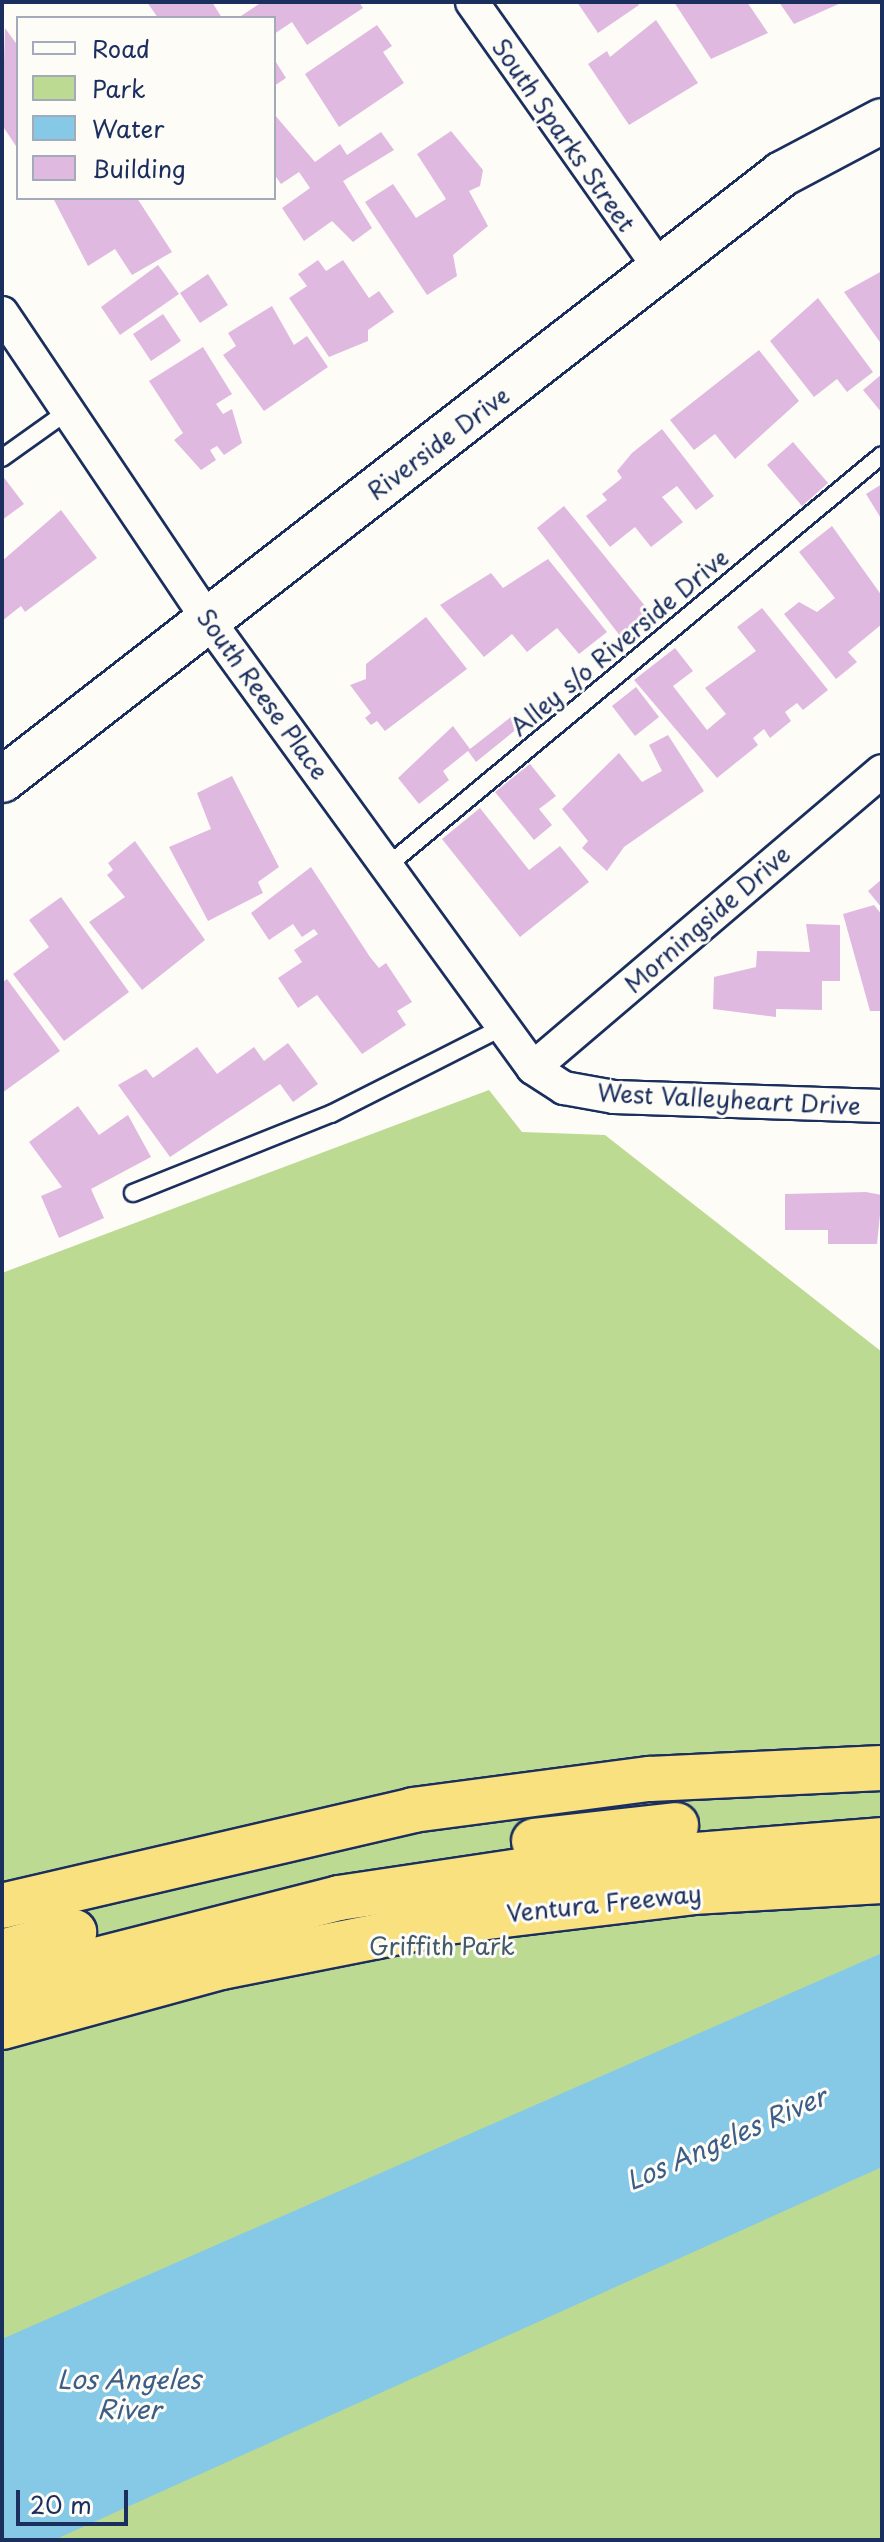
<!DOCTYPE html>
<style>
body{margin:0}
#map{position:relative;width:884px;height:2542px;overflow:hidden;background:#fdfcf7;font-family:"Playpen Sans",sans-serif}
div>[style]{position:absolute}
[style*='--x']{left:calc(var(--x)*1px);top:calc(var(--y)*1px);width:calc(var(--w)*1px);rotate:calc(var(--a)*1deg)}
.green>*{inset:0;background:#bcda92}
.water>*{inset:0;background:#86c9e7}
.building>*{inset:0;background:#e0b9e1}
.roads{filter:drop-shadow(2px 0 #1b2f5e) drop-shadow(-2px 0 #1b2f5e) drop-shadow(0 2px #1b2f5e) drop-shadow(0 -2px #1b2f5e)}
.service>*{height:16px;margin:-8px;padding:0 8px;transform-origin:8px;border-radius:8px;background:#fdfcf7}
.minor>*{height:32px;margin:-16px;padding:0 16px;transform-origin:16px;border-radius:16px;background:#fdfcf7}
.secondary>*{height:44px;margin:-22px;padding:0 22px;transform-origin:22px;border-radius:22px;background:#fdfcf7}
.motorway>*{height:44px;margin:-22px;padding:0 22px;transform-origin:22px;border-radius:22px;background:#fae180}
span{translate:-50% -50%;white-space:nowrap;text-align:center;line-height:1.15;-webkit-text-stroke:6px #fdfcf7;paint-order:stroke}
.street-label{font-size:24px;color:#1b2f5e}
.park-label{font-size:24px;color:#435a6b}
.water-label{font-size:26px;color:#3b5d87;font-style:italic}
.frame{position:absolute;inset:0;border:4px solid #1b2f5e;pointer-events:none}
.legend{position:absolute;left:16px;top:16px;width:260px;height:184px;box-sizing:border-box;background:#fdfcf7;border:2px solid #a3aaba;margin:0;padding:10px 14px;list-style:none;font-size:24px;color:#1b2f5e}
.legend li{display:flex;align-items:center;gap:16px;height:40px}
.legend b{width:40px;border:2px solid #a3aaba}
.scale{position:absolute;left:16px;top:2490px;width:112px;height:36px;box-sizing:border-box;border:4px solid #1b2f5e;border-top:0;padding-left:10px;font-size:24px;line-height:28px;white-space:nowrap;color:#1b2f5e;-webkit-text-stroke:6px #fdfcf7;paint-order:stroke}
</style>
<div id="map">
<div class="green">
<i style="clip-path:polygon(489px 1090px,522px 1132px,605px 1135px,882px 1352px,882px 2540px,2px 2540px,2px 1273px)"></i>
</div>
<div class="water">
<i style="clip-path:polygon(882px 1953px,882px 2167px,54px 2540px,2px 2540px,2px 2339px)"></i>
</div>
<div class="building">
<i style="clip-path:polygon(147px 2px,212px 2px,222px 18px,158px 18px)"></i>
<i style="clip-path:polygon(262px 2px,359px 2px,363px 8px,307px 45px,292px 22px,274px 34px,274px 18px,238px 18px)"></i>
<i style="clip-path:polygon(577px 2px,637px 2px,639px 5px,598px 33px)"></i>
<i style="clip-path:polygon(674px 2px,747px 2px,768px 33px,711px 59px)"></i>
<i style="clip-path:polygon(779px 2px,843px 2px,794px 24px)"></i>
<i style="clip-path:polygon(656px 20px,698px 83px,629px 125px,588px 64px,607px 51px,610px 57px)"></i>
<i style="clip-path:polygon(377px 25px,392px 46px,383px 52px,404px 83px,339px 127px,305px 74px)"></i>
<i style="clip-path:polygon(5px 28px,18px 46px,18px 149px,2px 125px)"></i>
<i style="clip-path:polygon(274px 59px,286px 78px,274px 86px)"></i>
<i style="clip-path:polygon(274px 114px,315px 162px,340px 144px,347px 155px,381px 132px,394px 150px,343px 181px,372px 228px,353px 242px,332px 221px,304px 241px,282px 208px,310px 188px,299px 172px,281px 184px,274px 174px)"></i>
<i style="clip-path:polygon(451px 131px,483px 170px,480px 186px,469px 191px,488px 226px,453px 255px,457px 276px,427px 295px,365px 202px,393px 184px,416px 218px,446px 199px,417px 154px)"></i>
<i style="clip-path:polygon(53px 198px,137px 198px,172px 252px,132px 275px,115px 249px,88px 266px)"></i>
<i style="clip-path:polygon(318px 260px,326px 271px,343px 260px,369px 298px,379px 291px,394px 312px,368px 330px,368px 341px,329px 357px,289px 298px,307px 286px,298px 274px)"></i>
<i style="clip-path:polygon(158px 265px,179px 294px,120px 335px,101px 307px)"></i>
<i style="clip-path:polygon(882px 271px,882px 345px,844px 292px)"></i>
<i style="clip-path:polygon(208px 274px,228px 305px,200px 323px,180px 293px)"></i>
<i style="clip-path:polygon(818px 298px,873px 372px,847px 392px,837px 379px,814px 397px,770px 341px)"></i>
<i style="clip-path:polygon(272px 306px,294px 345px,307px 336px,328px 367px,264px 411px,223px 355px,236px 346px,228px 333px)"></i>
<i style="clip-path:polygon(163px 314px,181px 341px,151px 361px,133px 334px)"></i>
<i style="clip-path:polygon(203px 347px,232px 394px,216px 404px,223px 414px,232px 409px,242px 443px,224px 455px,217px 446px,210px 450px,216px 460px,201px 470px,174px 440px,183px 433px,149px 381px)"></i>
<i style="clip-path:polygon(759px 350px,799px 401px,735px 459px,715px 434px,694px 450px,670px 420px)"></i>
<i style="clip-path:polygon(882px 374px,882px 413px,863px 390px)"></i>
<i style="clip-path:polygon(662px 429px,714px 496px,696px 510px,677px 486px,662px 497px,683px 522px,651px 547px,635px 527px,610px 547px,586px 516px,607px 500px,602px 494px,622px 478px,617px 471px,632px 453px)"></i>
<i style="clip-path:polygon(793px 442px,828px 483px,802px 506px,767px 465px)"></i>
<i style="clip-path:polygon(2px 475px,24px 504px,2px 520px)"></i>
<i style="clip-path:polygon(882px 484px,882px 520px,866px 494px)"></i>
<i style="clip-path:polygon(564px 506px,654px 617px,624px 641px,537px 528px)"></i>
<i style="clip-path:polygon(61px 510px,97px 558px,25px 612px,21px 606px,2px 621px,2px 561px)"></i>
<i style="clip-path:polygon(832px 526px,882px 596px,882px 624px,848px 652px,857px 662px,836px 679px,784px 614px,799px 602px,817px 612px,835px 598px,799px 552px)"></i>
<i style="clip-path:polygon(548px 559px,607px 632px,579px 654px,557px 628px,527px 652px,512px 634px,484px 657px,440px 605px,491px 573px,503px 588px)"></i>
<i style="clip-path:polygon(762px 608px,828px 690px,803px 710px,797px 703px,785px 712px,791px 721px,770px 738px,764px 729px,753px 738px,758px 745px,717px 778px,634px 680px,675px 648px,693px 671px,673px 686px,707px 730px,726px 714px,705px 688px,756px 651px,737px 627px)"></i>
<i style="clip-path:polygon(426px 617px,467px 669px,385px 731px,377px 721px,371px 725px,365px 718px,371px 713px,350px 685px,366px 679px,366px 664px)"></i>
<i style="clip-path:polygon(636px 687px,659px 717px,635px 736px,612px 706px)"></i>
<i style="clip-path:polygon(516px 713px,524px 723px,476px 762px,468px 751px,443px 771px,449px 780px,419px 804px,398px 778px,453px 726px,470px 749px)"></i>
<i style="clip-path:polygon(668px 735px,704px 791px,624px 847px,607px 871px,582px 848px,588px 841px,562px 809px,619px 753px,642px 782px,662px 771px,649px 745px)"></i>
<i style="clip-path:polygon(530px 764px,556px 796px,539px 809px,552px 825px,534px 840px,495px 792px)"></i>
<i style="clip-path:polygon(232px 776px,279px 867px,258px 882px,263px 893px,208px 921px,169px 847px,211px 829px,197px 793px)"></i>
<i style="clip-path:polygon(480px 808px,529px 870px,560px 846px,589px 882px,520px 937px,442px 839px)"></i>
<i style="clip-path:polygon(135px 841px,205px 940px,142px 990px,89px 922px,125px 897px,107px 875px,113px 870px,108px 863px)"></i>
<i style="clip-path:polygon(311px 867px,370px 957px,379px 968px,386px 963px,412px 1002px,397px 1011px,406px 1025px,362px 1054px,317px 995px,298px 1008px,278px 978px,302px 962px,294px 950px,318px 934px,314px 929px,302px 937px,293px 924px,269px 940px,251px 913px)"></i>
<i style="clip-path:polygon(882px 879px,882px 908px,868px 891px)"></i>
<i style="clip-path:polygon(61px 897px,129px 992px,64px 1041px,13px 974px,49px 947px,29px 920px)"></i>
<i style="clip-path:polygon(874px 905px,882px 915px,882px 1011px,870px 1011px,843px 914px)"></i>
<i style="clip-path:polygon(806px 924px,840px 925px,840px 981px,822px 981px,822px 1010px,776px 1009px,776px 1017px,713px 1009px,714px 977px,756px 967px,757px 951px,810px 952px)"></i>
<i style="clip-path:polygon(7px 979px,60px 1051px,2px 1093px,2px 983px)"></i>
<i style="clip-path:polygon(288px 1043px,318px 1084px,293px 1102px,280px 1084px,170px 1157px,118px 1085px,146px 1069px,153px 1078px,197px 1047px,217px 1074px,254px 1047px,264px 1061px)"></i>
<i style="clip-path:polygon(78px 1106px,99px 1135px,128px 1115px,151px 1157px,91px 1189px,104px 1218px,59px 1238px,41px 1196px,62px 1187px,29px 1142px)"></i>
<i style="clip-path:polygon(866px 1192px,882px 1195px,877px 1244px,828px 1244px,828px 1230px,785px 1230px,785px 1194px)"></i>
</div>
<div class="roads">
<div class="service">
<i style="--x:2;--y:458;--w:81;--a:-35.5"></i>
<i style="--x:387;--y:866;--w:643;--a:-39.7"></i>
<i style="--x:133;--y:1193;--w:213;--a:-21.8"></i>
<i style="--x:331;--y:1114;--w:193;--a:-26.8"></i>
</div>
<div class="minor">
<i style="--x:472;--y:2;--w:324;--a:54.8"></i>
<i style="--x:2;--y:313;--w:370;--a:56.1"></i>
<i style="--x:208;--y:620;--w:553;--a:54.04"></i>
<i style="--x:533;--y:1068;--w:37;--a:33"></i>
<i style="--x:564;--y:1088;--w:51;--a:10.2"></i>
<i style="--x:614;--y:1097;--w:268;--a:1.9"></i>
<i style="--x:533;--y:1068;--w:458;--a:-40.4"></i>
</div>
<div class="secondary">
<i style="--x:2;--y:780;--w:988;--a:-37.84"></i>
<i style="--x:782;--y:174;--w:113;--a:-27.9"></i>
</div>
<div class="motorway">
<i style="--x:534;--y:1841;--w:143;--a:-6.4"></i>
<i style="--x:2;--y:1906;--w:422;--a:-13.1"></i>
<i style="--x:413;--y:1810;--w:239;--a:-7.5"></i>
<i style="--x:650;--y:1779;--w:232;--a:-2.7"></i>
<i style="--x:2;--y:1952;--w:75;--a:-15.5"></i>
<i style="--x:2;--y:1984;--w:348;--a:-14.3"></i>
<i style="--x:339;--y:1898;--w:210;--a:-8.5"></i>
<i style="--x:547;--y:1867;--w:336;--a:-4.6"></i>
<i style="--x:2;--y:2027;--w:228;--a:-15.3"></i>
<i style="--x:222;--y:1967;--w:237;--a:-11.2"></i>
<i style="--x:455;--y:1921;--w:240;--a:-6.9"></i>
<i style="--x:693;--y:1892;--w:189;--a:-3.3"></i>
</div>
</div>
<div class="street-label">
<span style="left:564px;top:135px;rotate:55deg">South Sparks Street</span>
<span style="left:438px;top:443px;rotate:-37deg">Riverside Drive</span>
<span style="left:619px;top:642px;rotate:-40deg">Alley s/o Riverside Drive</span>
<span style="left:263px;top:694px;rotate:54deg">South Reese Place</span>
<span style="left:707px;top:919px;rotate:-41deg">Morningside Drive</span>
<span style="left:729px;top:1099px;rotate:3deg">West Valleyheart Drive</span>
<span style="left:604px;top:1903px;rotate:-6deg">Ventura Freeway</span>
</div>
<div class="park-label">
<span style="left:442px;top:1946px">Griffith Park</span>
</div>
<div class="water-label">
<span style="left:726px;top:2138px;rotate:-24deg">Los Angeles River</span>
<span style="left:129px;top:2394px">Los Angeles<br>River</span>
</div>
<div class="frame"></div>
<ul class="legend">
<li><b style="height:10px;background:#fdfcf7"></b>Road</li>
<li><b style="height:22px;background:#bcda92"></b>Park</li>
<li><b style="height:22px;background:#86c9e7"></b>Water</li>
<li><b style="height:22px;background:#e0b9e1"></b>Building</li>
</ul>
<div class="scale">20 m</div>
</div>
